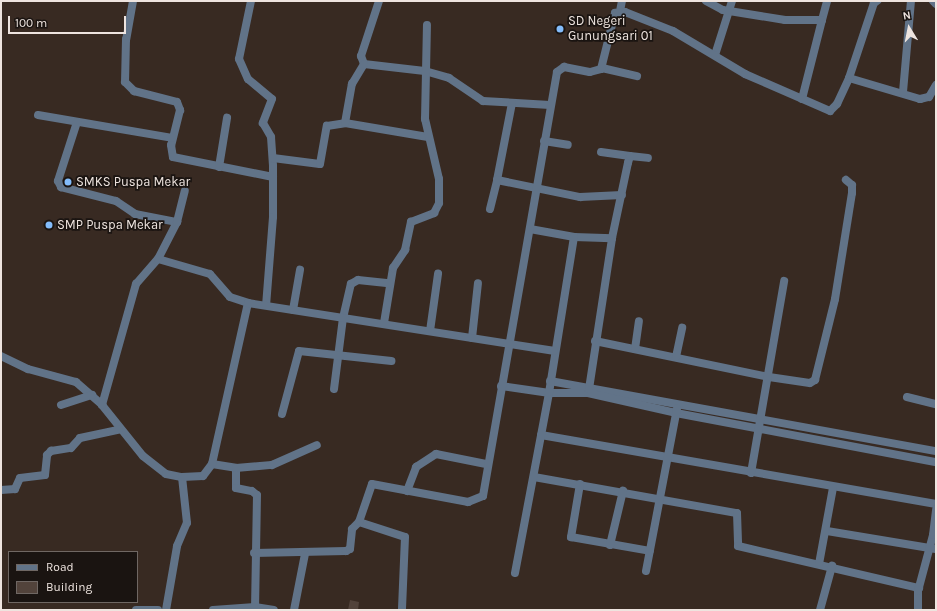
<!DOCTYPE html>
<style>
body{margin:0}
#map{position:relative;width:937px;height:611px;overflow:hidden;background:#382a22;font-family:Karla,sans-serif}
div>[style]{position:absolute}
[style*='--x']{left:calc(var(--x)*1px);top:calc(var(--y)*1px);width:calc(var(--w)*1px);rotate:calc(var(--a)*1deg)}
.building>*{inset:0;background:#52433b}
.minor>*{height:8px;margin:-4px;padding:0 4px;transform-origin:4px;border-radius:4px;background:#617388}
.dots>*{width:11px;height:11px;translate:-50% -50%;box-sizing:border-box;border:2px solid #1a1411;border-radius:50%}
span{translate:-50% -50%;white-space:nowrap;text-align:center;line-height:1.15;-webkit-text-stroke:3.5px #1a1411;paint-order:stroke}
.poi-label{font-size:13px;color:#eee4df}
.left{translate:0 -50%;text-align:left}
.frame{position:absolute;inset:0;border:2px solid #eee4df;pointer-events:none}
.legend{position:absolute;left:8px;top:551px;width:130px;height:52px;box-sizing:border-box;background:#1a1411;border:1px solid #6f6763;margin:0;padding:5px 7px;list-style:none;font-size:12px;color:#eee4df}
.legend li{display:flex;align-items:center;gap:8px;height:20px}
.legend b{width:20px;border:1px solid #6f6763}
.north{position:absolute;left:889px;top:8px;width:40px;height:40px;-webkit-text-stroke:3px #1a1411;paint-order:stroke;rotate:350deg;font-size:11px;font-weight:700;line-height:16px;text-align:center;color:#eee4df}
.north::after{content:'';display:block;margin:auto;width:14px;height:18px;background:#eee4df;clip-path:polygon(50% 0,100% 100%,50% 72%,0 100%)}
.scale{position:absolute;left:8px;top:16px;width:118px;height:18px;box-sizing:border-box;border:2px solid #eee4df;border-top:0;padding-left:5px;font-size:12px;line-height:14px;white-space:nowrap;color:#eee4df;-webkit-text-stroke:3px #1a1411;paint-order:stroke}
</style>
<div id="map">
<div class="building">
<i style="clip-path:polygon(350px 600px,359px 602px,358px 610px,348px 610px)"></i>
</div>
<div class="minor">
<i style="--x:133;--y:1;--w:39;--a:100"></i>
<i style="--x:126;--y:39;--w:43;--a:91.3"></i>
<i style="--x:125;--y:82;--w:13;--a:45"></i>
<i style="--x:134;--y:91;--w:44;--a:14.3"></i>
<i style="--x:177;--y:102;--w:9;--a:69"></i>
<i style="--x:180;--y:110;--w:36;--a:104"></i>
<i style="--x:171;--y:145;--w:12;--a:81"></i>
<i style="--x:173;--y:157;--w:102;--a:11.3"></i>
<i style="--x:251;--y:1;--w:59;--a:101.7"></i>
<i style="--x:239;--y:59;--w:22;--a:66"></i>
<i style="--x:248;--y:79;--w:31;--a:40"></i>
<i style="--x:272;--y:99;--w:26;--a:111"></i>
<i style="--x:263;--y:123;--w:16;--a:60"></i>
<i style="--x:271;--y:137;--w:29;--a:86"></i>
<i style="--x:273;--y:166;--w:51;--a:90"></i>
<i style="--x:273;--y:217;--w:88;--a:94.5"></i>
<i style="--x:379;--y:1;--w:58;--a:108.1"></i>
<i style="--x:361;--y:56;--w:9;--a:69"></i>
<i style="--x:364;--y:64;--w:61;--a:6.5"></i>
<i style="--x:425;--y:71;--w:25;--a:16"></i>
<i style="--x:449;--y:78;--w:41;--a:34.1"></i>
<i style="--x:483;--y:101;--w:67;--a:3.4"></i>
<i style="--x:706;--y:1;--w:19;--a:28"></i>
<i style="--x:723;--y:10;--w:63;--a:9.2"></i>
<i style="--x:785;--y:20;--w:37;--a:0"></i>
<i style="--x:822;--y:20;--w:20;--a:-75"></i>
<i style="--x:933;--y:1;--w:4;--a:45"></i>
<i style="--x:620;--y:11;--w:10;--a:-79"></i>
<i style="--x:715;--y:55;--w:57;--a:-72.5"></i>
<i style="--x:602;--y:68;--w:36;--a:13"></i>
<i style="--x:849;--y:78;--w:74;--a:16.5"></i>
<i style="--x:920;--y:99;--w:9;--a:-13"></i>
<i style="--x:929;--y:97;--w:14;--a:-60"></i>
<i style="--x:903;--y:92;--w:91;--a:-85"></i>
<i style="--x:802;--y:99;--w:81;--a:-75.8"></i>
<i style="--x:512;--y:103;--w:78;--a:101"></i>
<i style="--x:497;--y:180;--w:85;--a:11.6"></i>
<i style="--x:580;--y:197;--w:42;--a:-2.7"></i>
<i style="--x:38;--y:115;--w:136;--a:9.7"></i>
<i style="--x:77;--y:122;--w:62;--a:107.9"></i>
<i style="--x:58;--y:181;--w:7;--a:63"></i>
<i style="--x:61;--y:187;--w:57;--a:14.3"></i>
<i style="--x:116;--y:201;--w:23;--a:34"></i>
<i style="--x:135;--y:214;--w:43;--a:10.8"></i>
<i style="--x:345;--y:123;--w:84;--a:9.6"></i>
<i style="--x:544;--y:141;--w:24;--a:9"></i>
<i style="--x:601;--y:152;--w:29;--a:8"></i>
<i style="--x:273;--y:158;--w:47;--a:7.3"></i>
<i style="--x:320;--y:164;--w:39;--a:-80"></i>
<i style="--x:327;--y:126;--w:18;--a:-9"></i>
<i style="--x:345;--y:123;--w:40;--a:-80"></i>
<i style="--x:352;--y:84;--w:23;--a:-59"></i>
<i style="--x:219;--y:167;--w:50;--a:-80.7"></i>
<i style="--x:490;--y:209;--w:30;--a:-76"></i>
<i style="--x:530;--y:229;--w:45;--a:10.3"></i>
<i style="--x:574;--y:237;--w:38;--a:2"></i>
<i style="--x:158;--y:259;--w:54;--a:16.1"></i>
<i style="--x:210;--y:274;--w:30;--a:49"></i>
<i style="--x:230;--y:297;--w:19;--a:18"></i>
<i style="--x:293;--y:310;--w:41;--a:-80.1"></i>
<i style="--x:384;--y:323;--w:56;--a:-80.7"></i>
<i style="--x:393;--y:268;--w:22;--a:-56"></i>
<i style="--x:405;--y:250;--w:29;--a:-78"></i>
<i style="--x:411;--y:222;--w:25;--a:-21"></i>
<i style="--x:434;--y:213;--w:11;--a:-63"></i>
<i style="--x:439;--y:203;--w:24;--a:-90"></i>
<i style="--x:439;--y:179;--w:62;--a:-103.1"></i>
<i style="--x:425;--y:119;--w:94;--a:-88.8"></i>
<i style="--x:430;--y:331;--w:58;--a:-82"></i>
<i style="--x:472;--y:338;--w:55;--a:-83.8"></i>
<i style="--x:595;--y:341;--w:178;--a:11.7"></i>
<i style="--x:769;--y:377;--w:41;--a:8.3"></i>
<i style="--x:810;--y:383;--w:6;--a:-31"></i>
<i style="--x:815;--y:380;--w:83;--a:-76.1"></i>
<i style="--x:835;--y:299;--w:107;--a:-80.9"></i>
<i style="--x:852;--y:193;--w:8;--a:-90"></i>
<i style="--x:852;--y:185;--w:8;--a:-140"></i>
<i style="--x:635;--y:349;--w:28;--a:-82"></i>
<i style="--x:1;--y:356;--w:30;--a:26"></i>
<i style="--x:28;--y:369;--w:50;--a:15.2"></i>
<i style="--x:76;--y:382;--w:35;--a:41"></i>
<i style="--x:102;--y:405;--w:65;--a:51.2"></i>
<i style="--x:143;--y:456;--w:29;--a:38"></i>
<i style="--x:166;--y:474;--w:16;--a:11"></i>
<i style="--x:676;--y:357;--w:30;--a:-78"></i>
<i style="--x:550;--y:381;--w:392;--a:10.3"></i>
<i style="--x:501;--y:386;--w:49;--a:8.3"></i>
<i style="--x:549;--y:393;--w:39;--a:0"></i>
<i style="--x:588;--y:393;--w:90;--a:12.8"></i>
<i style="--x:676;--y:413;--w:265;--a:10.7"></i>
<i style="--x:334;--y:389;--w:72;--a:-82.8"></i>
<i style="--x:343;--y:318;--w:35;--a:-77"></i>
<i style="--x:351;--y:284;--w:8;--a:-30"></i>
<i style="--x:358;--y:280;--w:31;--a:6"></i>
<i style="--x:589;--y:389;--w:153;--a:-81.3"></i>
<i style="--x:612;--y:238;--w:77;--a:-78"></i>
<i style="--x:628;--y:163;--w:7;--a:-74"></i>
<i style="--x:630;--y:156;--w:18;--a:6"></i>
<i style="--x:907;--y:397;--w:30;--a:14"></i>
<i style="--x:61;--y:405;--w:33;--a:-18"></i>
<i style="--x:102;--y:405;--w:126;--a:-74.3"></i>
<i style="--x:136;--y:284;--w:33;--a:-49"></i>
<i style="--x:158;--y:259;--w:42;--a:-62.8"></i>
<i style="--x:177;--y:222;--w:32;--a:-76"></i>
<i style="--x:282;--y:414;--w:65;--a:-74.9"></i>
<i style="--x:299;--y:351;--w:93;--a:6.2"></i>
<i style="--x:541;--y:435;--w:401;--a:9.9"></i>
<i style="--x:212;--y:464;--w:24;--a:9"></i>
<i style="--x:236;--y:468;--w:20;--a:90"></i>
<i style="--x:236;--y:488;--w:16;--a:11"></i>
<i style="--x:252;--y:491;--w:6;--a:39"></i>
<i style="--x:257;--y:495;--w:112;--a:91"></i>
<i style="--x:236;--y:468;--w:36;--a:-5"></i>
<i style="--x:272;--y:465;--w:49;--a:-24"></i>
<i style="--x:751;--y:473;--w:195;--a:-80.2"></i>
<i style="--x:534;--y:477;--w:206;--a:10.1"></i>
<i style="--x:737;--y:513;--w:33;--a:88"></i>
<i style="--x:738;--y:546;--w:186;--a:13.1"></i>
<i style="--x:580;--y:484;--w:54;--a:99.6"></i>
<i style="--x:571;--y:537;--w:80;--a:10"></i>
<i style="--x:1;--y:490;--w:14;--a:-4"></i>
<i style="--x:15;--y:489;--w:12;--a:-66"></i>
<i style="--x:20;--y:478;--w:25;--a:-7"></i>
<i style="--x:45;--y:475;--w:20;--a:-84"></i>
<i style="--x:47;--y:455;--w:6;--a:-45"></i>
<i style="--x:51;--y:451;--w:20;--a:-9"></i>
<i style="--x:71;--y:448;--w:13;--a:-48"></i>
<i style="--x:80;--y:438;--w:40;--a:-12"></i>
<i style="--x:407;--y:491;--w:26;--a:-69"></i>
<i style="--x:416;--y:467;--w:24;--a:-33"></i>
<i style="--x:436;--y:454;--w:51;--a:11.3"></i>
<i style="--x:359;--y:522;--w:48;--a:18.1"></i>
<i style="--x:405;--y:537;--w:73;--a:92.4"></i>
<i style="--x:827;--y:531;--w:110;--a:9.4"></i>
<i style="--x:610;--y:545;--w:56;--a:-76.5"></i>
<i style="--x:254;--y:553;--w:92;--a:-1.2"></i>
<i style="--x:346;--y:551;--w:4;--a:-27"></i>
<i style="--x:350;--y:549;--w:20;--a:-84"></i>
<i style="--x:352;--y:529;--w:10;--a:-45"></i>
<i style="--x:359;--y:522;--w:40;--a:-71.1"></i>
<i style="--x:372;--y:484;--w:98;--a:10.6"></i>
<i style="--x:468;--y:502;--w:16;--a:-22"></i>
<i style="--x:483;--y:496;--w:430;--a:-80.1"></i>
<i style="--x:557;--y:72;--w:9;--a:-36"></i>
<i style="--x:564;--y:67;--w:26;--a:11"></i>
<i style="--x:590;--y:72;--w:11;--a:-15"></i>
<i style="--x:601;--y:69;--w:58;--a:-76"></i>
<i style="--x:615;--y:13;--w:10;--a:-6"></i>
<i style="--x:625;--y:12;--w:52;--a:21.6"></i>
<i style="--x:673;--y:31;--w:84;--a:30.8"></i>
<i style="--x:745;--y:74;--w:93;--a:23.5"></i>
<i style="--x:830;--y:111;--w:10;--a:-45"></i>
<i style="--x:837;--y:104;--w:29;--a:-65"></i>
<i style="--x:849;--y:78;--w:79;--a:-71.6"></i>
<i style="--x:874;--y:3;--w:4;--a:-34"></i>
<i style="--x:819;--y:564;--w:77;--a:-79.6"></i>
<i style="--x:646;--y:571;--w:165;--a:-79.2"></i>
<i style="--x:515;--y:573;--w:183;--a:-79.3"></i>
<i style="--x:549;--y:393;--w:158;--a:-80.9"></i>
<i style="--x:136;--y:610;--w:22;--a:0"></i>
<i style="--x:166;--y:610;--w:65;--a:-80.2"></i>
<i style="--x:177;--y:546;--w:25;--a:-67"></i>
<i style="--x:187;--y:523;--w:46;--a:-96.2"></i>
<i style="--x:182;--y:477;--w:21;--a:-3"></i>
<i style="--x:203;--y:476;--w:15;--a:-53"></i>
<i style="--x:212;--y:464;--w:165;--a:-77.4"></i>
<i style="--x:248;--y:303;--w:309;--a:8.9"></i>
<i style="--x:213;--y:610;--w:42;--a:-4.1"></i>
<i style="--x:255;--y:607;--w:19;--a:9"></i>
<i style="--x:294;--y:610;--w:57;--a:-78.9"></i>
<i style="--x:820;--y:610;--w:46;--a:-74.7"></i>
<i style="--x:918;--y:610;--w:19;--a:-90"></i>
<i style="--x:918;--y:591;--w:58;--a:-75"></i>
<i style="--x:933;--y:535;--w:26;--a:-83"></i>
</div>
<div class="dots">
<i style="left:560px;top:29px;background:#83bcfb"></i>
<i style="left:68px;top:182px;background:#83bcfb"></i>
<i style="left:49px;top:225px;background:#83bcfb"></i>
</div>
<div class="poi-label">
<span class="left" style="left:568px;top:29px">SD Negeri<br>Gunungsari 01</span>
<span class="left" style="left:76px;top:182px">SMKS Puspa Mekar</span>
<span class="left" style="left:57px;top:225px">SMP Puspa Mekar</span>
</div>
<div class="frame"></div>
<ul class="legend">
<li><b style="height:5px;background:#617388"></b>Road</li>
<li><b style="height:11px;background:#52433b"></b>Building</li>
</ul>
<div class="north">N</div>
<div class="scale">100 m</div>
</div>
